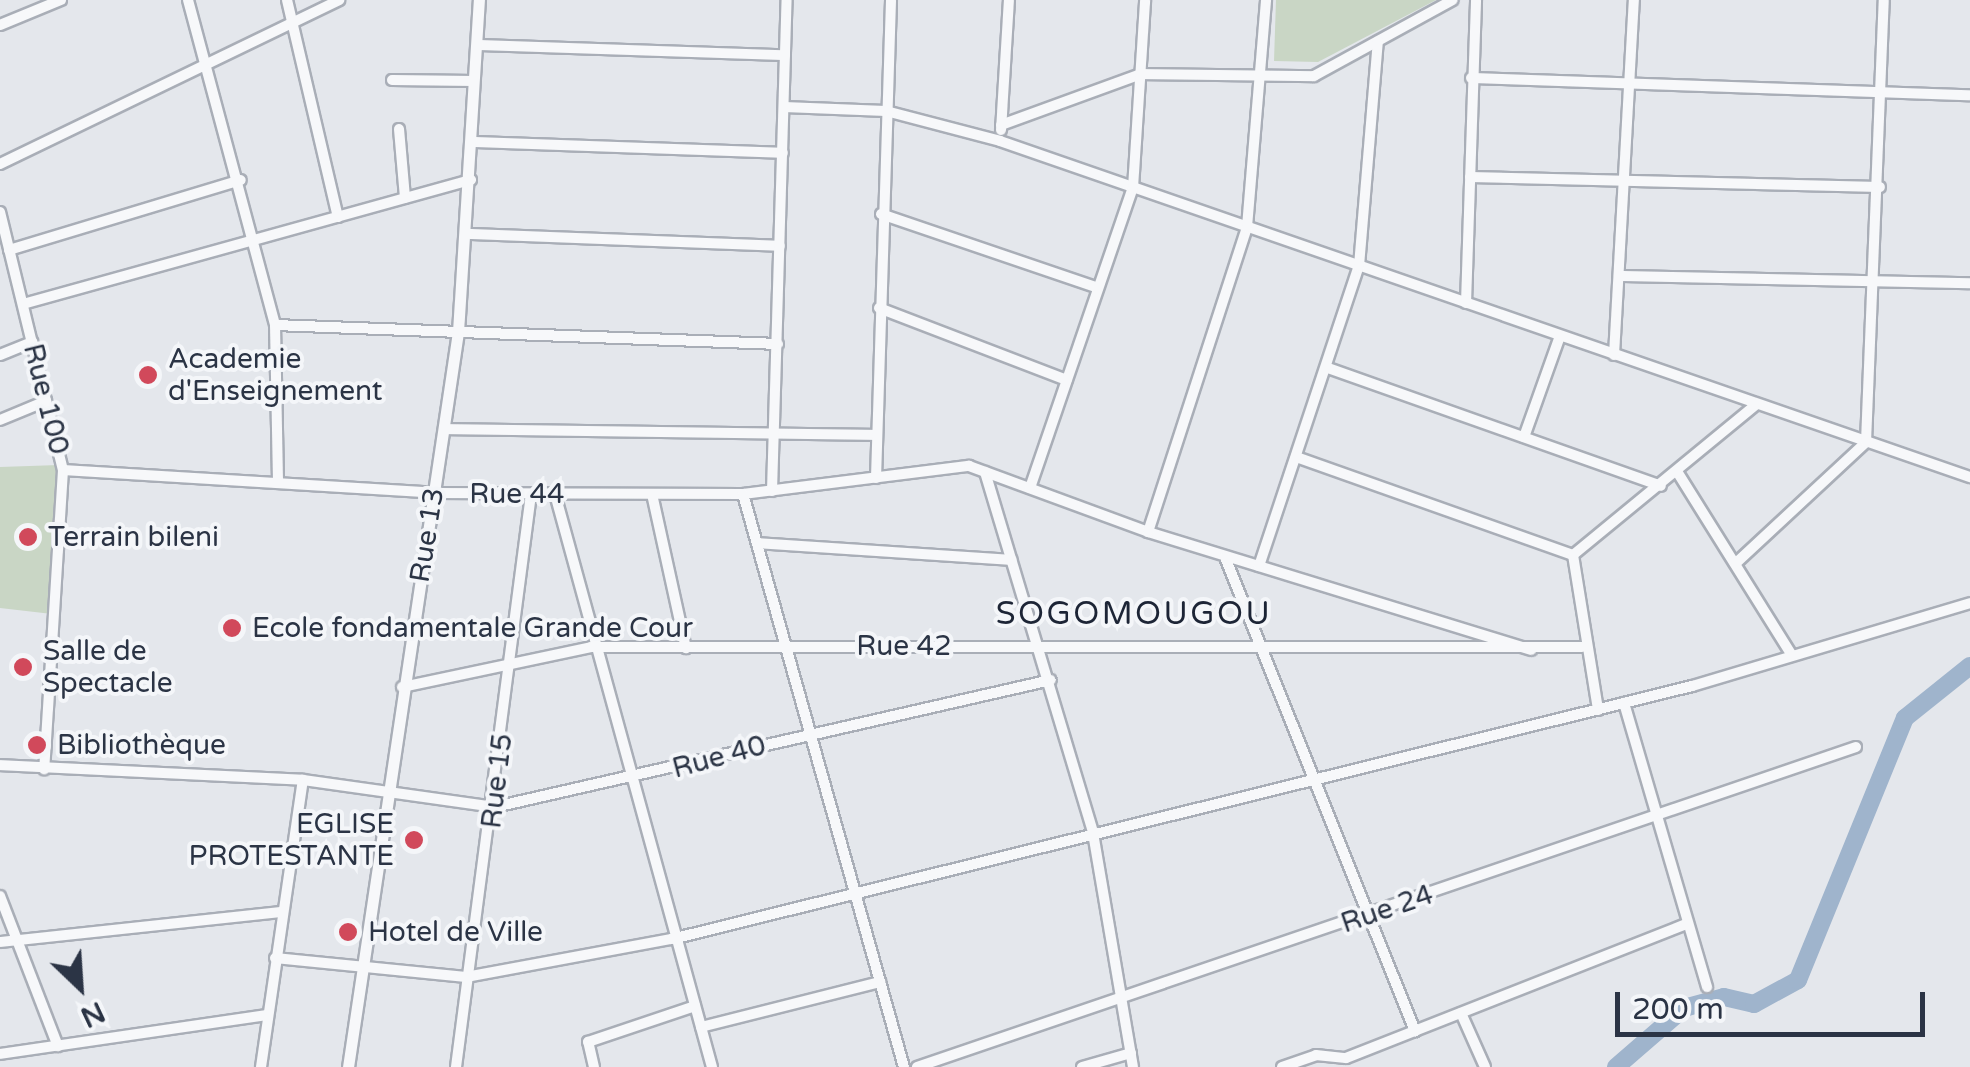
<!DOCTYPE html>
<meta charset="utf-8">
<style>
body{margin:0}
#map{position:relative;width:1970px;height:1067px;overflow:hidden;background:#e4e7ec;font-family:"Varela Round",sans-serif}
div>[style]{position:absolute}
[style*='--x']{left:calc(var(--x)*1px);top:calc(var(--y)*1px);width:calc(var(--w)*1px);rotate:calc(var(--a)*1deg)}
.green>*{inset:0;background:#c9d6c5}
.river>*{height:18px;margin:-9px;padding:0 9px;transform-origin:9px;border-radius:9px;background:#9fb4cc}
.roads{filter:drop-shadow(2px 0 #a9aeb7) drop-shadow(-2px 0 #a9aeb7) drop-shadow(0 2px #a9aeb7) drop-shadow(0 -2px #a9aeb7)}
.minor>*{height:10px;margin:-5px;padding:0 5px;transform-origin:5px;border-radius:5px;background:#f7f8fa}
.tertiary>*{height:11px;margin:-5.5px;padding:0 5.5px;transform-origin:5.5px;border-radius:5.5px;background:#f7f8fa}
.dots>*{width:28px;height:28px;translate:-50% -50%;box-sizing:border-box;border:5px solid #f4f6f9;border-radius:50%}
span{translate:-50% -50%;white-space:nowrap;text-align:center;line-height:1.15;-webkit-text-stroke:8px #f4f6f9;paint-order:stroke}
.poi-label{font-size:28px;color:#2b3445}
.left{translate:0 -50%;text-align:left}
.right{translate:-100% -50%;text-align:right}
.street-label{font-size:28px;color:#2b3445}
.quarter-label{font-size:32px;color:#1d2536;letter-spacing:2.5px}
.north{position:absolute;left:30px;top:937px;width:100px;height:100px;-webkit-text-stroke:8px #f4f6f9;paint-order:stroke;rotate:155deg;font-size:28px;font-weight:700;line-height:40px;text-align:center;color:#2b3445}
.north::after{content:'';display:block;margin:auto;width:35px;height:45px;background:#2b3445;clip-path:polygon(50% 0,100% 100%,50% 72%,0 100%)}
.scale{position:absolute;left:1615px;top:992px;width:310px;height:45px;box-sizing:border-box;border:5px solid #2b3445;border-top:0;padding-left:12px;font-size:30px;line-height:35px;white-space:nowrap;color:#2b3445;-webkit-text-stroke:8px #f4f6f9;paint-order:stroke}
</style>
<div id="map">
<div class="green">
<i style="clip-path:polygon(1276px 0,1436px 0,1318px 62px,1274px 61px)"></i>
<i style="clip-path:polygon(59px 465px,52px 614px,0 608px,0 467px)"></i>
</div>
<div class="river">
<i style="--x:1616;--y:1067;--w:90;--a:-40.9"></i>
<i style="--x:1684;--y:1008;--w:41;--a:-15.4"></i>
<i style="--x:1724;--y:997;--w:31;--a:13"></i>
<i style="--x:1754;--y:1004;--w:50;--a:-28.6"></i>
<i style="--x:1798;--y:980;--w:283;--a:-67.8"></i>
<i style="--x:1905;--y:718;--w:83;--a:-38.7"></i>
</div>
<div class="roads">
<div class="minor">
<i style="--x:188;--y:0;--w:336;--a:75"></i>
<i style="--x:275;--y:325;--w:158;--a:88.9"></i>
<i style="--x:287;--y:0;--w:223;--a:76.8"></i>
<i style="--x:0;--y:25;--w:66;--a:-22.3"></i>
<i style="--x:477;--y:45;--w:308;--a:1.9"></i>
<i style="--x:1471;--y:78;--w:499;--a:2"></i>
<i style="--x:392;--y:80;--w:82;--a:0.7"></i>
<i style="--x:784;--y:107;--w:102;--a:2.2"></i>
<i style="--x:886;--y:111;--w:118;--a:14.7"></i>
<i style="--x:1000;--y:141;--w:1027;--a:19.11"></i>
<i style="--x:1001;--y:125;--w:149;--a:-20"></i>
<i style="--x:1141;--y:74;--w:173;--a:0.7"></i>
<i style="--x:1314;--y:76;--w:158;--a:-28.7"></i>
<i style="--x:399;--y:129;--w:69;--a:85"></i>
<i style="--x:1001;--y:130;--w:130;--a:-86.5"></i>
<i style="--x:473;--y:142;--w:310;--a:2"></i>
<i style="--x:0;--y:164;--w:377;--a:-25.8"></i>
<i style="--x:1470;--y:177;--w:410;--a:1.4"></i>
<i style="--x:0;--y:212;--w:266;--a:76.3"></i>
<i style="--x:63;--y:470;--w:300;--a:93.6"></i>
<i style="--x:881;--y:214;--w:229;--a:18.8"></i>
<i style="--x:470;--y:234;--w:310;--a:2.2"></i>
<i style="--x:9;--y:250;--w:242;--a:-16.8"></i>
<i style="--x:1623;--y:276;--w:347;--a:1.2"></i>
<i style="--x:1466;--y:303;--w:303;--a:-88.1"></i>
<i style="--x:23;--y:304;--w:465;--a:-15.5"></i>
<i style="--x:879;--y:308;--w:201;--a:21"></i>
<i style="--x:275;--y:325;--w:503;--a:2.16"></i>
<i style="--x:0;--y:355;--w:35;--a:-22"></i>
<i style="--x:1614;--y:355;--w:356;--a:-86.8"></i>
<i style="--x:1328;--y:368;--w:353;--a:19.5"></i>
<i style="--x:0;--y:420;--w:50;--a:-22.4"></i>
<i style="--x:444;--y:429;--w:433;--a:0.8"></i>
<i style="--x:1524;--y:437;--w:107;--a:-70.4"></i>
<i style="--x:1296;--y:457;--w:294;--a:19.5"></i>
<i style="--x:63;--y:470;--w:373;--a:3.5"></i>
<i style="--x:435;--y:493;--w:308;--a:0.2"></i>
<i style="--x:743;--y:494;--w:228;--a:-7.1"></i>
<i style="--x:969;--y:466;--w:191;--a:20.2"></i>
<i style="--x:1148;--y:532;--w:401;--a:17.1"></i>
<i style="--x:985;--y:472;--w:377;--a:73.3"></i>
<i style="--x:1093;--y:833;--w:237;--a:80.3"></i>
<i style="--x:1678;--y:473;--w:213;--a:58"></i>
<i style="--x:876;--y:478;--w:478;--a:-88.2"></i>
<i style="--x:1030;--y:488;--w:317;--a:-71.1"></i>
<i style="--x:1133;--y:188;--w:188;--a:-86.3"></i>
<i style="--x:772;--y:491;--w:491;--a:-88.3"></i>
<i style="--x:555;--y:494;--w:594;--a:74.68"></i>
<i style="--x:652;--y:494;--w:158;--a:77.6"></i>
<i style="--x:743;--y:494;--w:595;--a:74.31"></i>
<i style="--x:1148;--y:532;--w:321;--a:-72"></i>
<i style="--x:1247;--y:227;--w:228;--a:-85.2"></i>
<i style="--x:757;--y:543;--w:255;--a:3.8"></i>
<i style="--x:1573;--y:555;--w:238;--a:-39.4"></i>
<i style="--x:1573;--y:555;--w:157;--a:80.8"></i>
<i style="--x:1225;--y:557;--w:511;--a:68.16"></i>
<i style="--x:1736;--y:563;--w:178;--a:-42.9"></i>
<i style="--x:1866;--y:442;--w:442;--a:-87.7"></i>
<i style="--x:1259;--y:566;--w:316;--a:-71.6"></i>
<i style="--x:1359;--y:266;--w:225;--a:-85.2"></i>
<i style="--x:402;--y:687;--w:193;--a:-11.9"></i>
<i style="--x:591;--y:647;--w:991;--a:0"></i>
<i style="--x:1624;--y:703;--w:296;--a:73.7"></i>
<i style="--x:0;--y:765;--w:303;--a:2.8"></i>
<i style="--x:303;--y:780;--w:194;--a:8"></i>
<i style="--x:495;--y:807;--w:570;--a:-12.87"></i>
<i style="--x:0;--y:896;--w:161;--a:68.9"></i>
<i style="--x:0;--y:942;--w:282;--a:-6.1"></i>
<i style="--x:275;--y:958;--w:192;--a:5.7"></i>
<i style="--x:466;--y:977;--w:209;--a:-10.5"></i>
<i style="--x:672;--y:939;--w:1051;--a:-13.93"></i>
<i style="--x:1692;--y:686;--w:290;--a:-16.6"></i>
<i style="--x:1461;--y:1013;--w:59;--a:66"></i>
<i style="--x:701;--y:1027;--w:185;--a:-14.1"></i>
<i style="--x:0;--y:1054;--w:270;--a:-8.3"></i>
<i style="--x:261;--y:1067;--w:290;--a:-81.7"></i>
<i style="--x:456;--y:1067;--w:578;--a:-82.54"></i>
<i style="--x:594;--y:1067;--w:26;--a:-103"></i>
<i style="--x:588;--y:1042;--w:113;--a:-18.6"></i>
<i style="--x:917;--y:1067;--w:992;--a:-18.82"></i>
<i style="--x:1082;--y:1067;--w:51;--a:-15.9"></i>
<i style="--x:1282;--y:1067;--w:36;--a:-19"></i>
<i style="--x:1316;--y:1055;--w:30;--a:6"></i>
<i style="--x:1346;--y:1058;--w:365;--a:-21.5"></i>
</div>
<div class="tertiary">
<i style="--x:348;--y:1067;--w:743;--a:-81.49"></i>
<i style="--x:458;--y:332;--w:333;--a:-86.4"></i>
</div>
</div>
<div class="dots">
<i style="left:148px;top:375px;background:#d1495b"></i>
<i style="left:28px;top:537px;background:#d1495b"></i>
<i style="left:232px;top:628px;background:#d1495b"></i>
<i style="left:23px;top:667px;background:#d1495b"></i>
<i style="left:37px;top:745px;background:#d1495b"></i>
<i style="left:414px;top:840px;background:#d1495b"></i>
<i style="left:348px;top:932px;background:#d1495b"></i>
</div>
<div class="poi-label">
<span class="left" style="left:168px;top:375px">Academie<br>d'Enseignement</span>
<span class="left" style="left:48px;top:537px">Terrain bileni</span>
<span class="left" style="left:252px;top:628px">Ecole fondamentale Grande Cour</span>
<span class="left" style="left:43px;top:667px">Salle de<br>Spectacle</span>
<span class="left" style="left:57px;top:745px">Bibliothèque</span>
<span class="right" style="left:394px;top:840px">EGLISE<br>PROTESTANTE</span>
<span class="left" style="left:368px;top:932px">Hotel de Ville</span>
</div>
<div class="street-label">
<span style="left:46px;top:399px;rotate:76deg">Rue 100</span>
<span style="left:517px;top:494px">Rue 44</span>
<span style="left:427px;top:535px;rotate:-81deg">Rue 13</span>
<span style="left:904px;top:646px">Rue 42</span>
<span style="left:719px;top:757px;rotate:-15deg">Rue 40</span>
<span style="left:497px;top:781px;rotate:-83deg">Rue 15</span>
<span style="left:1387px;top:909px;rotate:-19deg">Rue 24</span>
</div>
<div class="quarter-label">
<span style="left:1134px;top:614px">SOGOMOUGOU</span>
</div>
<div class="north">N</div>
<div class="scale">200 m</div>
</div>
